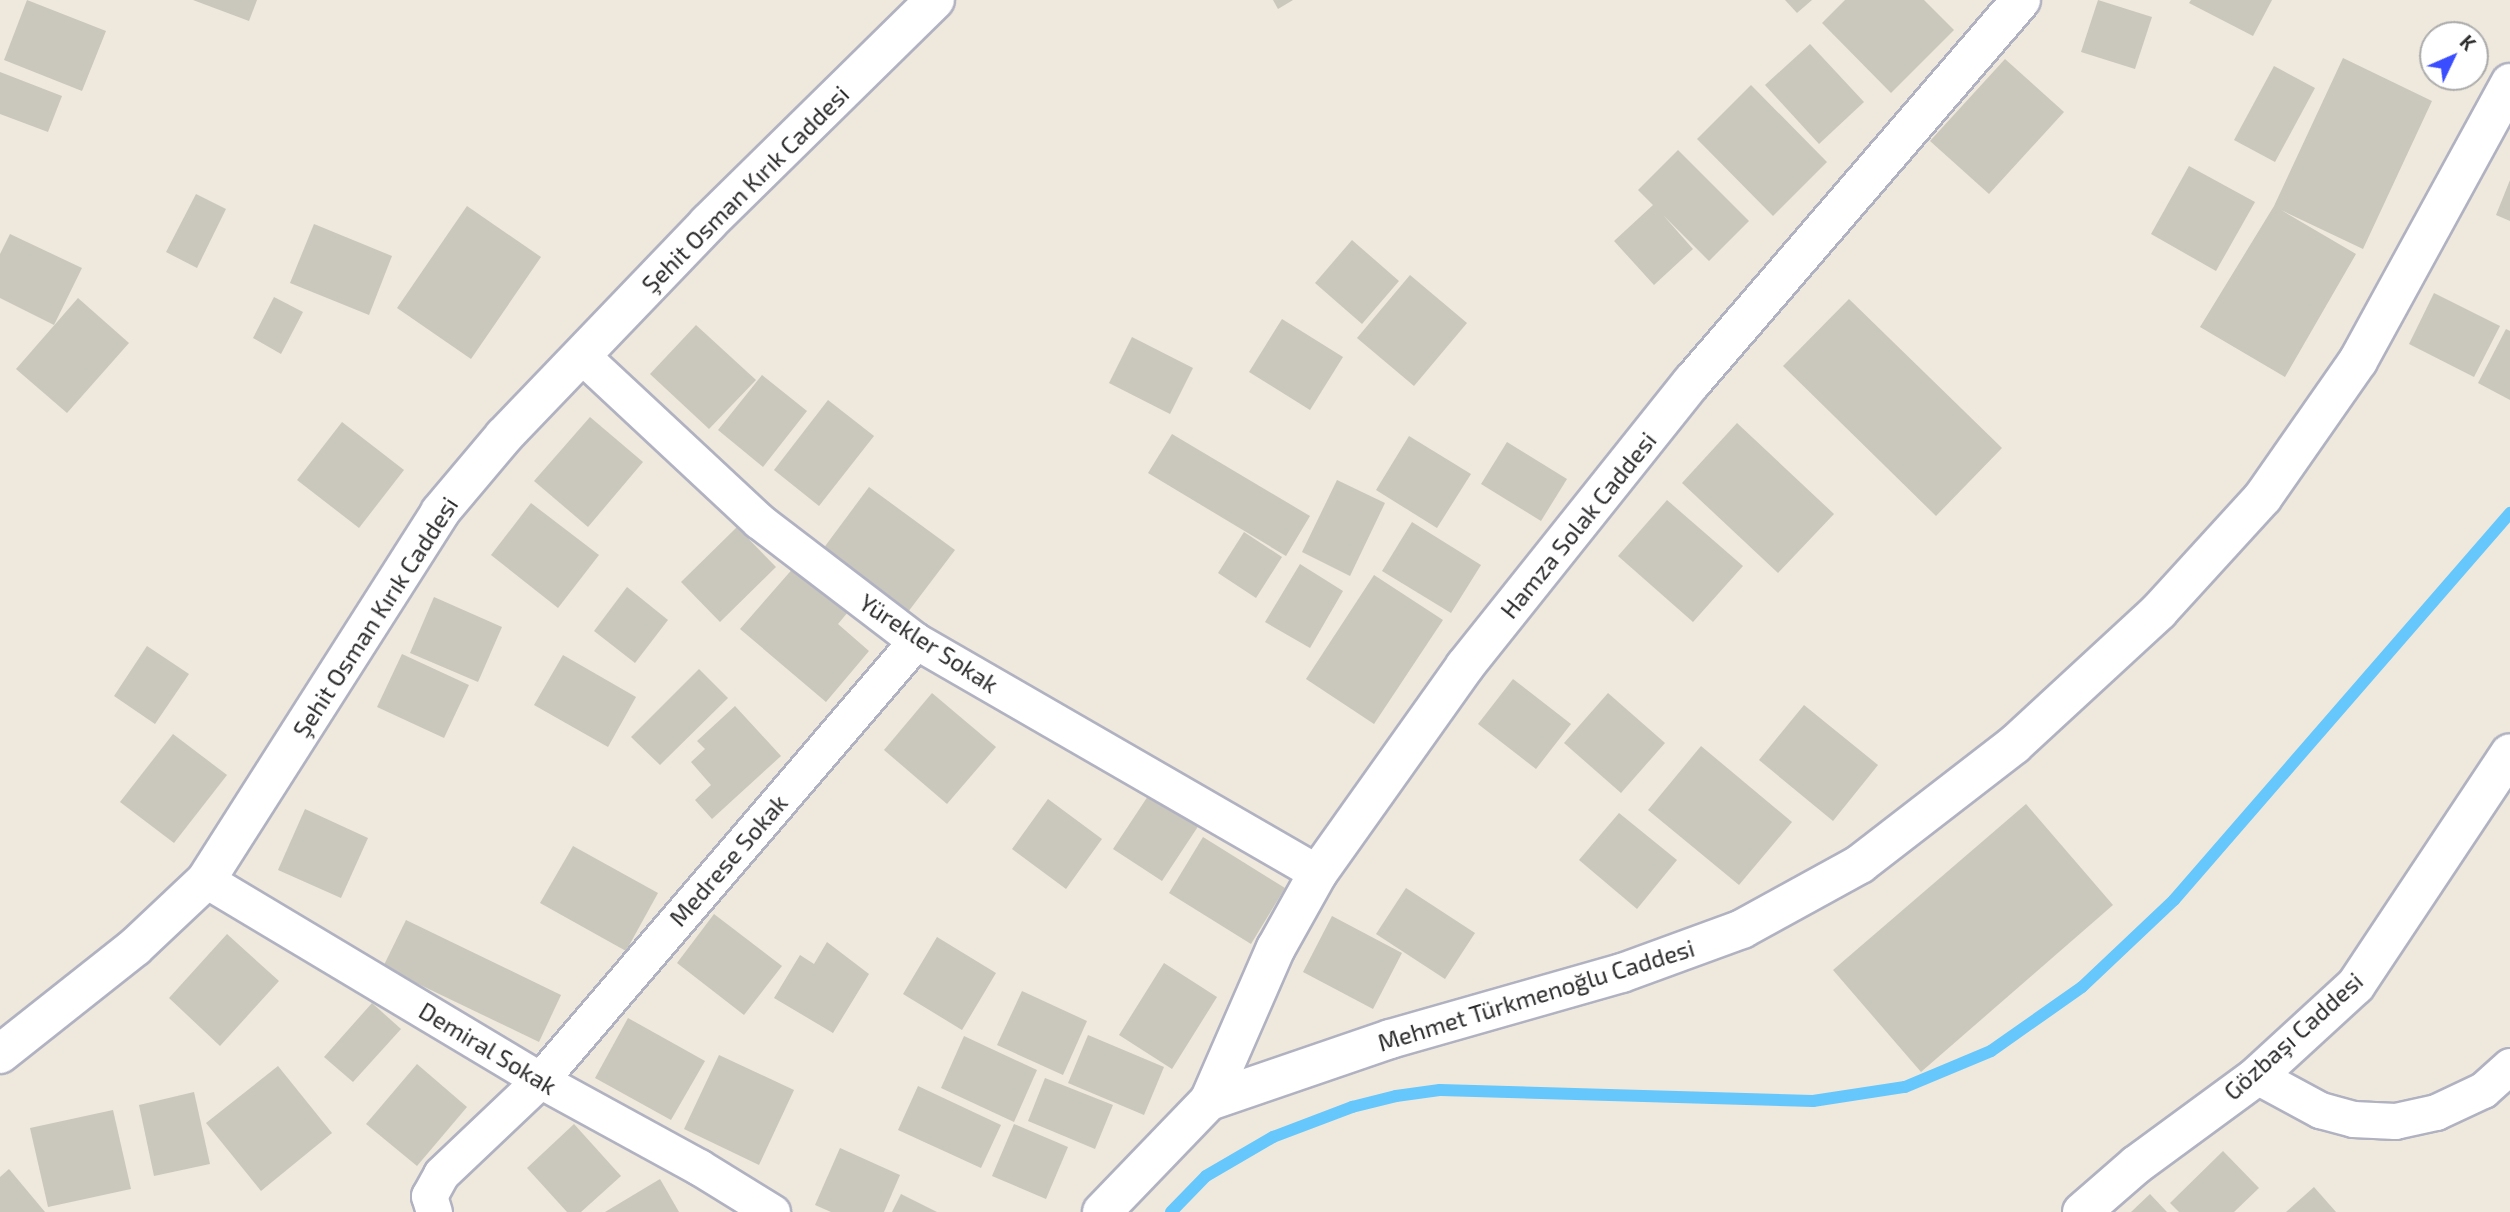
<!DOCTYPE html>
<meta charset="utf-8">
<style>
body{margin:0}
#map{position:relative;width:2510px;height:1212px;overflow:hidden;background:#efe9dd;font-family:"Exo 2",sans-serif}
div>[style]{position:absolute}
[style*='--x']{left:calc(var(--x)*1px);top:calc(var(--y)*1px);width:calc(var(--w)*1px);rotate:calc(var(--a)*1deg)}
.stream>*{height:12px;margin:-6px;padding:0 6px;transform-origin:6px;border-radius:6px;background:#66c7fc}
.building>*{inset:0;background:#cac7bc}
.roads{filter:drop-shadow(2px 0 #b1b2c1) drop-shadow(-2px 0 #b1b2c1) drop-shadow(0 2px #b1b2c1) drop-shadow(0 -2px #b1b2c1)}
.street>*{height:35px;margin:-17.5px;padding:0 17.5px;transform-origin:17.5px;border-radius:17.5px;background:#fff}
.secondary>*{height:38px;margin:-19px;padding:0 19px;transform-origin:19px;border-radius:19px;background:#fff}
span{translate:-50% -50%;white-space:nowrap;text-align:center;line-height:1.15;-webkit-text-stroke:7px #fff;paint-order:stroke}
.street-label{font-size:24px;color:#2c2c2c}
.north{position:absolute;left:2419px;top:21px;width:70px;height:70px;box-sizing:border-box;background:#fff;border:2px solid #ababab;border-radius:50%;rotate:46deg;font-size:19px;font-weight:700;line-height:28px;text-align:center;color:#2c2c2c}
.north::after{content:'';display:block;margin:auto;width:24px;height:32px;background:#3b4eff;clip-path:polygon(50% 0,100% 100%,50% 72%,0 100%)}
</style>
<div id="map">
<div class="stream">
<i style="--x:1171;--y:1212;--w:50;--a:-45.8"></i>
<i style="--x:1206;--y:1176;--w:78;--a:-30.2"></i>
<i style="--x:1273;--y:1137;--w:85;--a:-20.8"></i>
<i style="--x:1352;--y:1107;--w:45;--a:-14"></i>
<i style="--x:1396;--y:1096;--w:44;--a:-7.8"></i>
<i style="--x:1440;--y:1090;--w:373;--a:1.7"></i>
<i style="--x:1813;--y:1101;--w:93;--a:-8.7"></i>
<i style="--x:1905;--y:1087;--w:93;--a:-22.7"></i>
<i style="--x:1991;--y:1051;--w:111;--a:-35.1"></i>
<i style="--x:2082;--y:987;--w:127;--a:-43.4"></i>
<i style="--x:2174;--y:900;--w:513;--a:-49.03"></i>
</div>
<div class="building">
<i style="clip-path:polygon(27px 0,106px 31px,82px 91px,4px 60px)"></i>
<i style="clip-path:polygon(193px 0,257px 0,249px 21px)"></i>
<i style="clip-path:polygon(1273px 0,1293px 0,1278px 9px)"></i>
<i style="clip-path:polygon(1785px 0,1812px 0,1797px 13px)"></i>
<i style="clip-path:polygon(1845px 0,1924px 0,1954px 30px,1891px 93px,1822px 23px)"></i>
<i style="clip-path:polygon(2098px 0,2152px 17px,2135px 69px,2081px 52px)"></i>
<i style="clip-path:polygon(2191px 0,2272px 0,2253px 36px,2189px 3px)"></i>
<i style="clip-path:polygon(1810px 44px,1864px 102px,1819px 144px,1765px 85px)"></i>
<i style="clip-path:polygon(2343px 58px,2432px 101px,2363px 249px,2281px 210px,2356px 254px,2285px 377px,2200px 327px,2274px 206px)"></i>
<i style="clip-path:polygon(2005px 59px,2064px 112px,1989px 194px,1930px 141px)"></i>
<i style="clip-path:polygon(2274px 66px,2315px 88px,2275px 162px,2234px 140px)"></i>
<i style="clip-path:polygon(0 72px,62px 96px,48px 132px,0 114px)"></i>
<i style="clip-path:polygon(1751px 85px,1827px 162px,1773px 216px,1697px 139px)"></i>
<i style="clip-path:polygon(1678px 150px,1749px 221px,1709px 261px,1663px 215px,1693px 249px,1654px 285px,1614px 241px,1653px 205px,1638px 190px)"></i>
<i style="clip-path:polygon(2189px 166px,2255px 202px,2216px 271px,2151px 234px)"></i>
<i style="clip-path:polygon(2510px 180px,2510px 221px,2496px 215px)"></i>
<i style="clip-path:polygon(196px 194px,226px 209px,197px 268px,166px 252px)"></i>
<i style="clip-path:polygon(467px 206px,541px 257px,471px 359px,397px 308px)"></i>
<i style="clip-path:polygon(314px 224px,392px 256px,369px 315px,290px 283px)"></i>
<i style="clip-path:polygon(10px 234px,82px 268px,54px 325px,0 298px,0 254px)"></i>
<i style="clip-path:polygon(1352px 240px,1399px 281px,1362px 324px,1315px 283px)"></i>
<i style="clip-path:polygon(1410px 275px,1467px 323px,1414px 386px,1357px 338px)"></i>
<i style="clip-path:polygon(2434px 293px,2500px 326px,2474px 377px,2409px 344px)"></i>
<i style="clip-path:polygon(274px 297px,303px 312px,281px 354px,253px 338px)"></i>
<i style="clip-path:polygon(78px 298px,129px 343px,67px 413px,16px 369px)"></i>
<i style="clip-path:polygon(1849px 299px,2002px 448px,1936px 516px,1783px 366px)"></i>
<i style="clip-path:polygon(1282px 319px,1343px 357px,1310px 410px,1249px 372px)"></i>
<i style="clip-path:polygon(696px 325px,756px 380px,709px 429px,650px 374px)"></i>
<i style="clip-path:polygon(2506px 329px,2510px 331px,2510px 400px,2478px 383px)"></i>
<i style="clip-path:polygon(1132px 337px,1193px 368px,1170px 414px,1109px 383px)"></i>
<i style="clip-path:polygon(762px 375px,807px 411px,763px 467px,718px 430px)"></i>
<i style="clip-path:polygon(828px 400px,874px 436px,819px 506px,774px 470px)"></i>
<i style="clip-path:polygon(590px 417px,643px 462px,588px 527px,534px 481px)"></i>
<i style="clip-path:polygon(342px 422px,404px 470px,359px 528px,297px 480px)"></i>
<i style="clip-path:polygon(1737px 423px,1834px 514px,1778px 573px,1682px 483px)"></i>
<i style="clip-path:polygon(1172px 434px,1310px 516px,1286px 556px,1148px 473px)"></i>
<i style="clip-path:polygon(1409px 436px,1471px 474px,1437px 528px,1376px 490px)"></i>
<i style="clip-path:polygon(1507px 442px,1567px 479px,1541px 521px,1481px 484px)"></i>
<i style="clip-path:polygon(1337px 480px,1385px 503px,1350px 576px,1302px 552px)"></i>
<i style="clip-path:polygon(869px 487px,955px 550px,908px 612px,823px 549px)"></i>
<i style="clip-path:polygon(1667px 500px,1743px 566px,1693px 622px,1618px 556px)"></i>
<i style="clip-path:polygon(531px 503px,599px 555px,558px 608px,491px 555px)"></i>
<i style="clip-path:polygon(1412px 522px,1481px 565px,1451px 613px,1382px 571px)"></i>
<i style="clip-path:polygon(737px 527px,776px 567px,720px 622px,681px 582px)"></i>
<i style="clip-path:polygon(1244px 532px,1282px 557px,1256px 598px,1218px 573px)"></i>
<i style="clip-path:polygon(1300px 564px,1343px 591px,1310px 648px,1265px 622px)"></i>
<i style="clip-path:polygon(795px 566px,848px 612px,838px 624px,869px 651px,826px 702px,740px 629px)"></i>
<i style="clip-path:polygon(1374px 575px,1443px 620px,1374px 724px,1306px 679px)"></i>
<i style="clip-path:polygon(627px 587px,668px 620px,635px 663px,594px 631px)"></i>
<i style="clip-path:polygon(434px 597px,502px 627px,478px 682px,410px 653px)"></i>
<i style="clip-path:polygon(147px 646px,189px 674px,155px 724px,114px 696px)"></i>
<i style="clip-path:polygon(402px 654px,469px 685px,444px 738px,377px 707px)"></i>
<i style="clip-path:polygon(563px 655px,636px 697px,608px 747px,534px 705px)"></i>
<i style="clip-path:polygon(699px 669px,728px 698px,660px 765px,631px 737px)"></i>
<i style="clip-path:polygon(1513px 679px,1571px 724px,1536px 769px,1478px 724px)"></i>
<i style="clip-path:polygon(932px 693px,996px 747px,947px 804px,884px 750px)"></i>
<i style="clip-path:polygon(1608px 693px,1665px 743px,1621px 793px,1564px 743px)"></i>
<i style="clip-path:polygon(1804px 705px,1878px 765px,1833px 821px,1759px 760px)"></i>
<i style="clip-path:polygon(735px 706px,781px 756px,712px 819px,695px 800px,711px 785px,691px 762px,705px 749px,697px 741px)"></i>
<i style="clip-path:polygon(173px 734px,227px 775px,174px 843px,120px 802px)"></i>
<i style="clip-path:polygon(1701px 746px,1792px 822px,1739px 885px,1648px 810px)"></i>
<i style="clip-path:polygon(1150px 793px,1199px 825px,1162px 881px,1113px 849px)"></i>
<i style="clip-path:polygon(1048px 799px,1102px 839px,1066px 889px,1012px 849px)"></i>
<i style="clip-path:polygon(2026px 804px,2113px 905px,1921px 1072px,1833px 970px)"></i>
<i style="clip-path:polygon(305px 809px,368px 838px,341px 898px,278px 870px)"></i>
<i style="clip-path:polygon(1619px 813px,1677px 860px,1637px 909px,1579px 860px)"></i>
<i style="clip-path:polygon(1203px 837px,1285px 888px,1251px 944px,1169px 893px)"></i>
<i style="clip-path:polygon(573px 846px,658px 893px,626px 951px,540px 903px)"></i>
<i style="clip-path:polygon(1406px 888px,1475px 933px,1445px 979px,1376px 934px)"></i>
<i style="clip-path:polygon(714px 914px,782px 966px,744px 1015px,677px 963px)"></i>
<i style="clip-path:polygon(1332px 916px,1402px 953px,1373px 1009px,1303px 972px)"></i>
<i style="clip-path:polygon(406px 920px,561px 995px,539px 1042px,383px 967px)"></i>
<i style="clip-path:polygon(227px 934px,279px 981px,220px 1046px,169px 998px)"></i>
<i style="clip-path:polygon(937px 937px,996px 973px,962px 1030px,903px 994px)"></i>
<i style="clip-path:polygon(827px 942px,869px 974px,833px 1033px,774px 998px,800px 955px,814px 964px)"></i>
<i style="clip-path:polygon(1164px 963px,1217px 997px,1172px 1069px,1119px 1035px)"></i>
<i style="clip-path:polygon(1022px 991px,1087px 1021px,1063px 1075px,997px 1045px)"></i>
<i style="clip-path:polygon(372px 1003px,401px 1029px,353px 1082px,324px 1057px)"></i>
<i style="clip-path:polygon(628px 1018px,705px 1061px,671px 1120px,595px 1078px)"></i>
<i style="clip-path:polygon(1088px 1035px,1164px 1067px,1144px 1115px,1068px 1083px)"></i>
<i style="clip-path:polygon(964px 1036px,1037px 1070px,1014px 1122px,941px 1088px)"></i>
<i style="clip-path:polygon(719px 1055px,794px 1090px,759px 1165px,684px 1129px)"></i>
<i style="clip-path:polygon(417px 1064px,467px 1107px,417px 1166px,366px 1124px)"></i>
<i style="clip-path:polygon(278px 1066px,332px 1133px,261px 1191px,206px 1123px)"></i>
<i style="clip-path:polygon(1045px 1078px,1113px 1105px,1095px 1149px,1028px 1121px)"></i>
<i style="clip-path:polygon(918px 1086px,1001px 1125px,981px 1168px,898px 1130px)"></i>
<i style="clip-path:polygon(194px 1092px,210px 1164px,154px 1176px,139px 1105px)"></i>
<i style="clip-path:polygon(113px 1110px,131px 1189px,48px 1207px,30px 1128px)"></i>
<i style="clip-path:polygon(574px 1124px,621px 1176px,581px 1212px,567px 1212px,527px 1168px)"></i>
<i style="clip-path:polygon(1014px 1124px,1068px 1147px,1046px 1199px,992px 1176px)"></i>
<i style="clip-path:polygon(840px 1148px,900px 1175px,884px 1212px,831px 1212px,815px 1205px)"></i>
<i style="clip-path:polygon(2223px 1151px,2259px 1188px,2234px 1212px,2179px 1212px,2170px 1203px)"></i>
<i style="clip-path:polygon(9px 1169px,45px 1212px,0 1212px,0 1177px)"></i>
<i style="clip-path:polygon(660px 1179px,679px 1212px,605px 1212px)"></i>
<i style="clip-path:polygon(2314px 1187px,2336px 1212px,2286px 1212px)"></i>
<i style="clip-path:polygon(901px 1194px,937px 1212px,892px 1212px)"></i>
<i style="clip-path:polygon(2150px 1194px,2167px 1212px,2131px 1212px)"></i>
</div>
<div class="roads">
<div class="street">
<i style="--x:581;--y:355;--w:243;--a:43"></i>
<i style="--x:759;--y:521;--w:198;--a:37.4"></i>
<i style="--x:916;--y:641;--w:464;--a:30"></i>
<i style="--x:206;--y:880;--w:389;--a:30.9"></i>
<i style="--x:540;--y:1080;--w:181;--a:28.7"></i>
<i style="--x:699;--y:1167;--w:86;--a:31.7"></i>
<i style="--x:2257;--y:1076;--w:72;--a:28.4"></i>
<i style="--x:2320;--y:1110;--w:34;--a:15"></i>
<i style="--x:2353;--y:1119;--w:42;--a:2.7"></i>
<i style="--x:2395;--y:1121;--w:42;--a:-12.4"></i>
<i style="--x:2436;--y:1112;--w:52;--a:-25.1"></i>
<i style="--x:2483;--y:1090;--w:36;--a:-42"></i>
<i style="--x:434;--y:1212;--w:17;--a:-107"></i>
<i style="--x:429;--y:1196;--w:25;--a:-61"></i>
<i style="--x:441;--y:1174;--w:137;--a:-43.5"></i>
<i style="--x:540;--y:1080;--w:578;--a:-49.42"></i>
</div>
<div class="secondary">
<i style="--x:0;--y:1054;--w:172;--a:-38.4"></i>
<i style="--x:135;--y:947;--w:98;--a:-43.3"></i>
<i style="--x:206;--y:880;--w:436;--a:-57.5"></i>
<i style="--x:440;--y:512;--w:99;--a:-49.9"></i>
<i style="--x:504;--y:436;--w:295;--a:-46.2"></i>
<i style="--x:708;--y:223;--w:318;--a:-44.5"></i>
<i style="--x:1209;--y:1101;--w:167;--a:-66.4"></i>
<i style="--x:1276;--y:948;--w:86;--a:-60.8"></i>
<i style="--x:1318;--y:873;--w:254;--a:-54.6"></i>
<i style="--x:1465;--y:666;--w:364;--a:-51.4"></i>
<i style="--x:1692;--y:382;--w:504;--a:-49.26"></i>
<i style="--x:1102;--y:1212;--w:154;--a:-46.1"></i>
<i style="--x:1209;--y:1101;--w:191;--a:-18.9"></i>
<i style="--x:1390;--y:1039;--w:241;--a:-15.9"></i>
<i style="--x:1622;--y:973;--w:128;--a:-20.1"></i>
<i style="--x:1742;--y:929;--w:135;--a:-28.8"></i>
<i style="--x:1860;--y:864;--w:195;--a:-37.7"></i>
<i style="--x:2014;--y:745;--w:197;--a:-42.7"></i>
<i style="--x:2159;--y:611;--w:154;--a:-47.6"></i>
<i style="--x:2263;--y:497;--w:166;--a:-55.1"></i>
<i style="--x:2358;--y:361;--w:317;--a:-61.3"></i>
<i style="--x:2082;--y:1212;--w:72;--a:-41"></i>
<i style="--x:2136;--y:1165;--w:150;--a:-36.3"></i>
<i style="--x:2257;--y:1076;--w:134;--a:-42.6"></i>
<i style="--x:2356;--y:985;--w:278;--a:-56.4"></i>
</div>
</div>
<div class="street-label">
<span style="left:745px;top:189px;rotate:-45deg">Şehit Osman Kırık Caddesi</span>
<span style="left:1578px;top:525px;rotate:-51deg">Hamza Solak Caddesi</span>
<span style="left:375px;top:617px;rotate:-57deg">Şehit Osman Kırık Caddesi</span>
<span style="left:929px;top:643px;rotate:33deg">Yürekler Sokak</span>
<span style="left:728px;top:860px;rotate:-49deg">Medrese Sokak</span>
<span style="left:1536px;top:995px;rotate:-17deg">Mehmet Türkmenoğlu Caddesi</span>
<span style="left:2293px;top:1036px;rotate:-42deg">Gözbaşı Caddesi</span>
<span style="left:488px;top:1048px;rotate:31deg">Demiral Sokak</span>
</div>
<div class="north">K</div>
</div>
